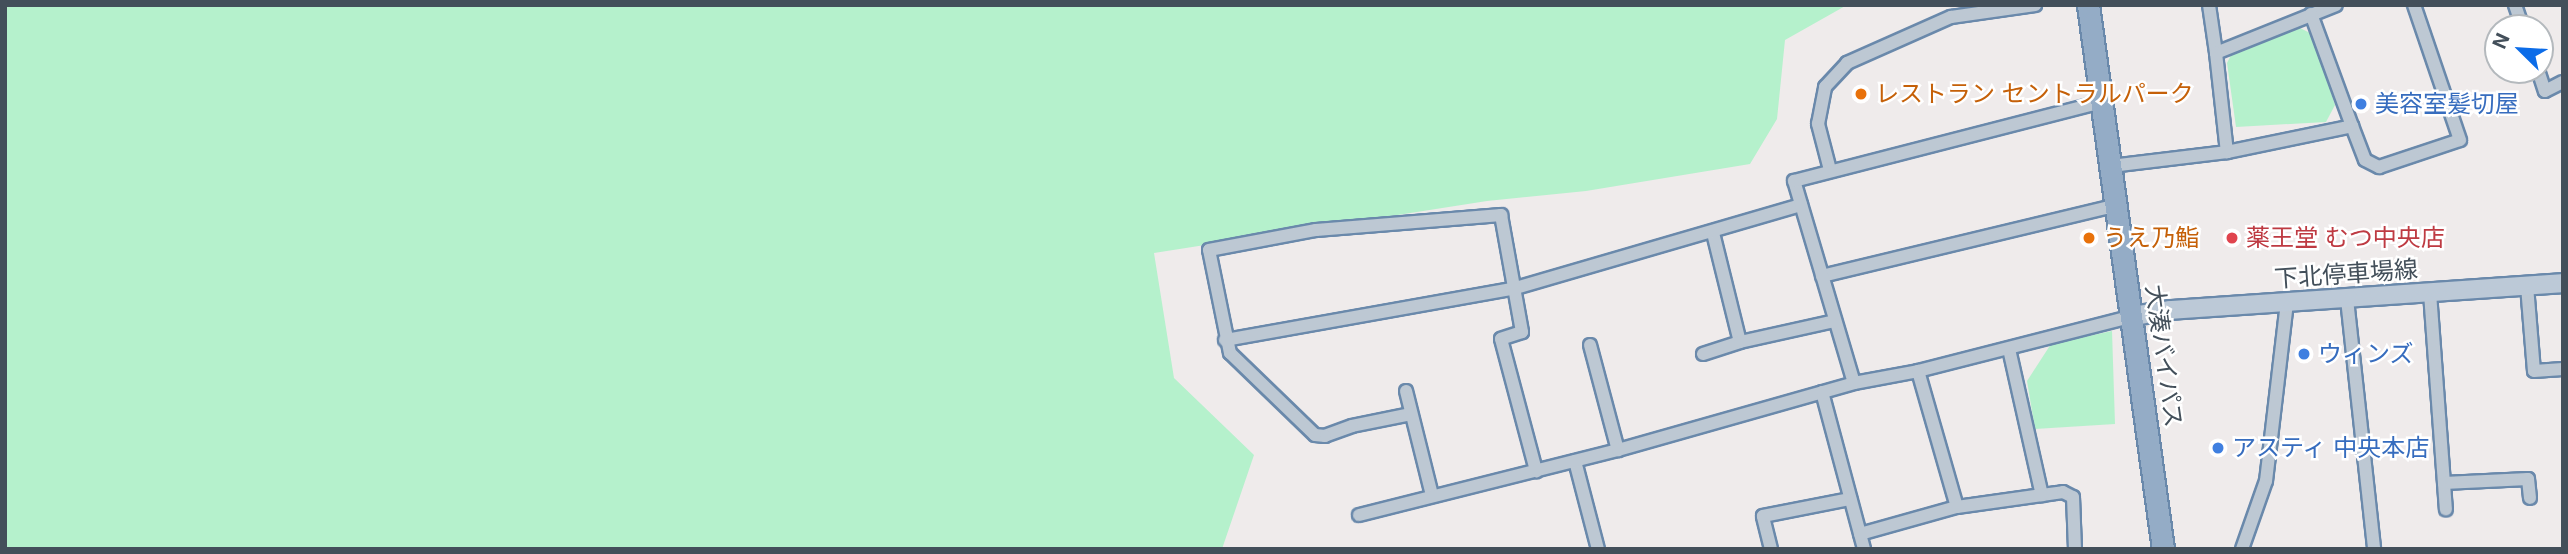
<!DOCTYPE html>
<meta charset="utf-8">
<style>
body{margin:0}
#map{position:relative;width:2568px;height:554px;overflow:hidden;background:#efebeb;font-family:Inter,"Noto Sans JP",sans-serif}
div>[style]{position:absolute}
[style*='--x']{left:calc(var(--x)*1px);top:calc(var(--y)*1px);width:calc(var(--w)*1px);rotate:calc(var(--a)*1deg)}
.green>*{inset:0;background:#b5f1cc}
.roads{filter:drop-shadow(2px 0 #6a89ab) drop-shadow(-2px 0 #6a89ab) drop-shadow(0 2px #6a89ab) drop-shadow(0 -2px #6a89ab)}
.minor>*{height:12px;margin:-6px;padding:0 6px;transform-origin:6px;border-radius:6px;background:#bdc8d3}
.secondary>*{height:18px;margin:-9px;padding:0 9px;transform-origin:9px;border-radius:9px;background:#bcc9d7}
.trunk>*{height:21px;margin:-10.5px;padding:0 10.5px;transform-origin:10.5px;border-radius:10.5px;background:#94acc6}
.dots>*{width:19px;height:19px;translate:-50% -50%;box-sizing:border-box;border:4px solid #fff;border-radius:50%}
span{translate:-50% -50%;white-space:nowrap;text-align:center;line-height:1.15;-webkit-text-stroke:5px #fff;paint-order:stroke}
.food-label{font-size:24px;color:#c56008}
.left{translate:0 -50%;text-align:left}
.shop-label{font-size:24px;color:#366cbe}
.health-label{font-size:24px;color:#be3a42}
.street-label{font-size:24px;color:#434f5a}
.frame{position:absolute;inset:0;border:7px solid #434f5a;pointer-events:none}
.north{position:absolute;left:2484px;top:14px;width:70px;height:70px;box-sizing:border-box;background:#fff;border:2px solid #b4b9bd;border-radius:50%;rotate:294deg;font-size:19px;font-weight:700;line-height:28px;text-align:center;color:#434f5a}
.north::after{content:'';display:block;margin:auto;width:24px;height:32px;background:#0c6ce8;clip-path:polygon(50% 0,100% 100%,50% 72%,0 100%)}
</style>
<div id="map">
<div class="green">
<i style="clip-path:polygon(5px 5px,1847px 5px,1785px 40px,1777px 119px,1750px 164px,1586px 191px,1487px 201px,1154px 253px,1174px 378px,1254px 455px,1222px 549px,5px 549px)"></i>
<i style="clip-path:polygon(2298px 27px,2312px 34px,2335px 105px,2326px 122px,2236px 127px,2227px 63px,2231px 55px)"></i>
<i style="clip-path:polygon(2112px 331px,2115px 424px,2035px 429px,2027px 381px,2051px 344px)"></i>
</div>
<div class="roads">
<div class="minor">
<i style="--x:2209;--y:5;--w:49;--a:81.7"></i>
<i style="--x:2216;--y:53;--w:129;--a:-21.8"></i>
<i style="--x:2515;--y:5;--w:24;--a:71"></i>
<i style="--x:2311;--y:14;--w:119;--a:69.9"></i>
<i style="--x:2216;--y:53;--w:100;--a:83.7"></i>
<i style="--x:2538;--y:70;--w:22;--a:72"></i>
<i style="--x:2545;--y:91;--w:20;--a:-27"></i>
<i style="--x:2111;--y:166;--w:117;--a:-6.9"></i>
<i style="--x:2227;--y:152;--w:128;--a:-11.7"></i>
<i style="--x:2352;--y:126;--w:36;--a:69"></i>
<i style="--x:2365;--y:160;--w:16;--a:27"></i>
<i style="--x:2379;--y:167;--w:85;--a:-18.4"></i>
<i style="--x:2460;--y:140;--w:143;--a:-108.8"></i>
<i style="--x:1830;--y:170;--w:48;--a:-104.6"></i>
<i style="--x:1818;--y:124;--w:38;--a:-79"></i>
<i style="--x:1825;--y:87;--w:33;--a:-47"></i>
<i style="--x:1847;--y:63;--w:114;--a:-23.9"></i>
<i style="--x:1951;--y:17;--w:85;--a:-8.1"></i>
<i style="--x:1713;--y:233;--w:112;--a:76.1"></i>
<i style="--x:1822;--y:276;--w:303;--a:-13.5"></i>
<i style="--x:2527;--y:286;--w:85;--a:85.3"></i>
<i style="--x:2534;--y:371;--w:29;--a:-4"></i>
<i style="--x:2430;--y:293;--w:217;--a:85.8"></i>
<i style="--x:2347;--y:299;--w:251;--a:83.8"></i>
<i style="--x:1225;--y:340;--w:291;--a:-10.1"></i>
<i style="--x:1512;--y:289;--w:301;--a:-16.2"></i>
<i style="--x:1590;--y:345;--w:109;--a:75.1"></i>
<i style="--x:2009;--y:349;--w:150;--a:77.3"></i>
<i style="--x:2042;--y:495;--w:21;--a:-8"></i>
<i style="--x:2063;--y:492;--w:11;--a:27"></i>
<i style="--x:2073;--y:497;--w:52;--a:87.8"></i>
<i style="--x:1703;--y:354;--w:39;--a:-18"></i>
<i style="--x:1740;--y:342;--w:97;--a:-12.5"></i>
<i style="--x:1918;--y:371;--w:141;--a:74"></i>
<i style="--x:1854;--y:383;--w:211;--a:-106.5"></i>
<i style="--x:1794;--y:181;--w:318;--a:-14.4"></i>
<i style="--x:1406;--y:391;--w:107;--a:76"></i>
<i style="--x:1822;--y:392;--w:163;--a:75"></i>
<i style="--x:1411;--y:414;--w:60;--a:168.5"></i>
<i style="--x:1352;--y:426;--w:29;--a:160"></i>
<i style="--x:1325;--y:436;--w:10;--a:-174"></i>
<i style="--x:1315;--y:435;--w:118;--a:-136"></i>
<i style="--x:1230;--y:353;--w:105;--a:-101.5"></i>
<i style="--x:1209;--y:250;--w:109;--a:-10.6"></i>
<i style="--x:1316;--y:230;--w:186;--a:-4.6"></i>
<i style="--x:1501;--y:215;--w:119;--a:79.8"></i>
<i style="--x:1522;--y:332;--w:22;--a:162"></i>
<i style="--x:1501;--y:339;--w:137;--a:75.1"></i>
<i style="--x:1575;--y:461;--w:91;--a:75.4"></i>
<i style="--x:2444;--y:483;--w:84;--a:-2.7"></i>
<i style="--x:2528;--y:479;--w:19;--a:84"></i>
<i style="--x:1359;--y:515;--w:267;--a:-14.1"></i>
<i style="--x:1618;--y:450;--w:245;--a:-15.8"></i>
<i style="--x:1854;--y:383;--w:65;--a:-10.6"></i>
<i style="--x:1918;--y:371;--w:222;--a:-14.3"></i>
<i style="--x:1860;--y:534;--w:101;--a:-15.6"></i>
<i style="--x:1957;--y:507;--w:86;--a:-8"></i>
<i style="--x:1771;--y:549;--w:34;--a:-104"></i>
<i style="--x:1763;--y:516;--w:89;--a:-11.1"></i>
<i style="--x:2242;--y:549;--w:72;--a:-70.6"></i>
<i style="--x:2266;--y:481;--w:179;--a:-83.3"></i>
</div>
<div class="secondary">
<i style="--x:2133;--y:316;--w:37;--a:-9"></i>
<i style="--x:2170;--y:310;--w:394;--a:-3.9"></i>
</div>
<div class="trunk">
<i style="--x:2088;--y:5;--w:549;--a:82.15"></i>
</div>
</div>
<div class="dots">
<i style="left:1861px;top:94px;background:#e8710a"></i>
<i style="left:2361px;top:104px;background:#3f7fe0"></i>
<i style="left:2089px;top:238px;background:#e8710a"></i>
<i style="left:2232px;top:238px;background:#e0444e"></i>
<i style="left:2304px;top:354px;background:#3f7fe0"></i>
<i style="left:2218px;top:448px;background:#3f7fe0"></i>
</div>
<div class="food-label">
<span class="left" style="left:1875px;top:94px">レストラン セントラルパーク</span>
<span class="left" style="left:2103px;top:238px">うえ乃鮨</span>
</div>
<div class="shop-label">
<span class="left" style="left:2375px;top:104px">美容室髪切屋</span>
<span class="left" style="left:2318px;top:354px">ウィンズ</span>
<span class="left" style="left:2232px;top:448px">アスティ 中央本店</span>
</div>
<div class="health-label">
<span class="left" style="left:2246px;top:238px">薬王堂 むつ中央店</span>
</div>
<div class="street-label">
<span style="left:2346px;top:274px;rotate:-4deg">下北停車場線</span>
<span style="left:2164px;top:356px;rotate:82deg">大湊バイパス</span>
</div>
<div class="frame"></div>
<div class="north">N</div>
</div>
